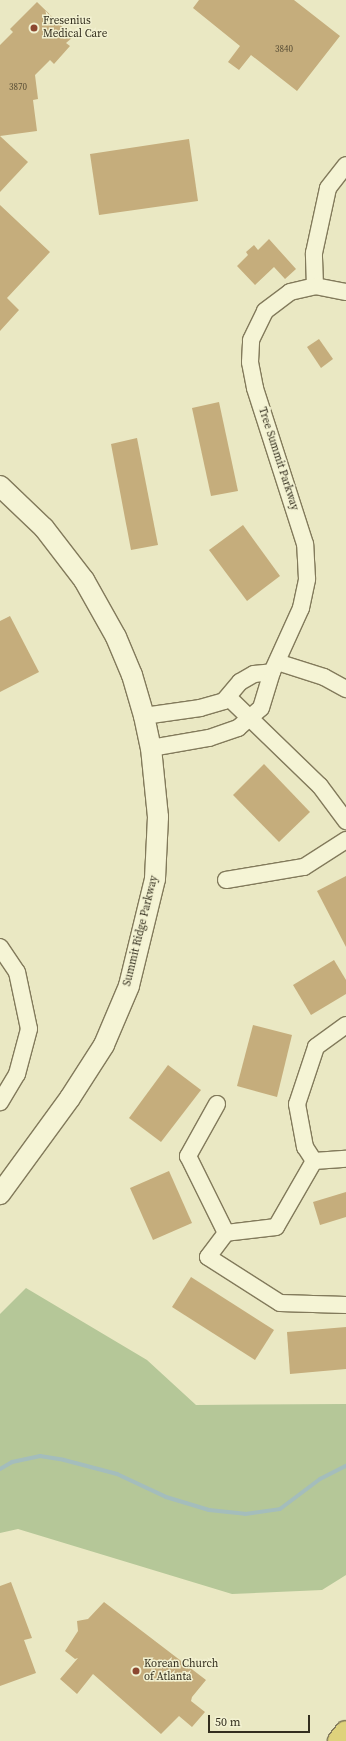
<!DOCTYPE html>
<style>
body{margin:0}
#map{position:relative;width:346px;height:1741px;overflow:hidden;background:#eae8c3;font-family:"Source Serif 4",serif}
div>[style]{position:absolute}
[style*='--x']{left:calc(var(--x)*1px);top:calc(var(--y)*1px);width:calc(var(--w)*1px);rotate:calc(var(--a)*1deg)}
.green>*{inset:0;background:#b5c798}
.stream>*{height:4px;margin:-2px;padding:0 2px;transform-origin:2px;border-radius:2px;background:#a4bdbc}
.building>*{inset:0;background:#c5ad7c}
.roads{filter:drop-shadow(1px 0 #827a5b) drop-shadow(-1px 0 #827a5b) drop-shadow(0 1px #827a5b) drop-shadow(0 -1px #827a5b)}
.minor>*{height:16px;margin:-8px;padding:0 8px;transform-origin:8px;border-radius:8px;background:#f5f4d5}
.tertiary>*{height:20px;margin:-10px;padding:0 10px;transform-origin:10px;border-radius:10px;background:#f5f4d5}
.trunk>*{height:22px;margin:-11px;padding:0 11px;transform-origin:11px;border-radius:11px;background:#ded27c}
.dots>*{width:11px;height:11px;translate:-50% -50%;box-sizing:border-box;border:2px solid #f2f1d1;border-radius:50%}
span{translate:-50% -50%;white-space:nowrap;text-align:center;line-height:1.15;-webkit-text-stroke:3px #f2f1d1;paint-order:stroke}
.number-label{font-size:9px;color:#584e36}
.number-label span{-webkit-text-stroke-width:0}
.poi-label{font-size:11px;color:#332e1e}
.left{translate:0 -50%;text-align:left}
.street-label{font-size:11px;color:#332e1e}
.scale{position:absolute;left:208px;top:1715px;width:102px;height:18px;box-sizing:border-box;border:2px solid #332e1e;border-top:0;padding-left:5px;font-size:12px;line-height:14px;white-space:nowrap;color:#332e1e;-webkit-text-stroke:3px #f2f1d1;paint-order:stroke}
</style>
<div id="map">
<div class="green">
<i style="clip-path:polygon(26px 1288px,147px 1360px,196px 1405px,346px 1404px,346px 1575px,322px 1590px,232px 1594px,18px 1529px,0 1533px,0 1314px)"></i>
</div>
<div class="stream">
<i style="--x:0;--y:1469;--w:14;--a:-30"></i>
<i style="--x:12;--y:1462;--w:29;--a:-12"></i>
<i style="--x:40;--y:1456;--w:24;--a:9"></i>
<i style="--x:64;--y:1460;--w:55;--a:14.8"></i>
<i style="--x:117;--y:1474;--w:54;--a:25.1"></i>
<i style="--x:166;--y:1497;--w:45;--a:16.8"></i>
<i style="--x:209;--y:1510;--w:36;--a:6"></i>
<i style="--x:245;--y:1514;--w:35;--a:-8"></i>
<i style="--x:280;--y:1509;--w:50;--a:-36.9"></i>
<i style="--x:320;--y:1479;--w:29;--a:-27"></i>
</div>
<div class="building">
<i style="clip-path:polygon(199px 0,294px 0,340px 36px,297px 91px,251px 55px,239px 70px,228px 62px,240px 46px,193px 8px)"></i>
<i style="clip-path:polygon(37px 2px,73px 37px,66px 43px,70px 46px,54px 64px,50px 60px,35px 75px,38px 99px,33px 100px,37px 131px,0 136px,0 45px,13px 32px,10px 29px)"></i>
<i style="clip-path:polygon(0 136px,28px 162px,0 192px)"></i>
<i style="clip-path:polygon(189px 139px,198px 201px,99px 215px,90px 154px)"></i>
<i style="clip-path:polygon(0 205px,50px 252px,7px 298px,19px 310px,0 331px)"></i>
<i style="clip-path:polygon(269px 239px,296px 269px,285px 279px,274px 267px,255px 285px,237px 266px,248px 255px,246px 252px,254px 245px,258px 250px)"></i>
<i style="clip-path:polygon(319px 339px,333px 359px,321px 368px,307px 347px)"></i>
<i style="clip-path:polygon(219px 402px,238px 491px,211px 496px,192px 408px)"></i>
<i style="clip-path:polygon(137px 438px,158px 545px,131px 550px,111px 444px)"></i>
<i style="clip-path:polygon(243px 525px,280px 576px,247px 601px,209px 550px)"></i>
<i style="clip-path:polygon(10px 616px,39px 672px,0 692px,0 621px)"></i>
<i style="clip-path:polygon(264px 764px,310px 812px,279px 842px,233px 795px)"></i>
<i style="clip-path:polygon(346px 876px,346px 947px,317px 891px)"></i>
<i style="clip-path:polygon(334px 960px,346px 980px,346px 994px,311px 1015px,293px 985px)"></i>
<i style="clip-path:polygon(253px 1025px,292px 1035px,277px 1097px,237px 1086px)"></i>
<i style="clip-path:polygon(168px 1065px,201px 1090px,161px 1142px,129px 1118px)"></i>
<i style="clip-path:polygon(169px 1171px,192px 1223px,153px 1240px,130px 1188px)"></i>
<i style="clip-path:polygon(346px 1192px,346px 1217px,320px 1225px,313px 1202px)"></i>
<i style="clip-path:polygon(191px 1277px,274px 1330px,255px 1360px,172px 1307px)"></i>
<i style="clip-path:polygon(346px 1327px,346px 1369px,290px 1374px,287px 1332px)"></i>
<i style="clip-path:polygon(11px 1582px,32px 1638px,24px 1640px,36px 1673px,0 1686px,0 1586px)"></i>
<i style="clip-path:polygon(104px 1602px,206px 1680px,192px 1697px,191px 1701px,205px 1712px,192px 1727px,179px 1716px,161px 1734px,93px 1674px,77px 1694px,60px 1679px,78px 1658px,75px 1659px,65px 1651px,78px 1631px,77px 1621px,88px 1619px)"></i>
</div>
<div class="roads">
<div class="minor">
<i style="--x:315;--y:286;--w:33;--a:-92"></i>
<i style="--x:314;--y:253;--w:66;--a:-77.8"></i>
<i style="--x:328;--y:188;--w:29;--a:-52"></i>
<i style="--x:277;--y:662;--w:49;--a:17.7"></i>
<i style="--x:324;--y:677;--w:25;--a:29"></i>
<i style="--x:228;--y:697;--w:128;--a:44.1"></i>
<i style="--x:320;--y:786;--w:44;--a:53.4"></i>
<i style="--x:144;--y:716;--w:57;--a:-8.1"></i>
<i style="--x:200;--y:708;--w:25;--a:-16"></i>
<i style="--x:224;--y:701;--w:25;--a:-50"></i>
<i style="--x:240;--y:682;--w:16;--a:-30"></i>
<i style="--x:254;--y:674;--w:18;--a:-6"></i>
<i style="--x:151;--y:748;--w:59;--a:-9.8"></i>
<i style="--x:209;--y:738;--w:31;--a:-19"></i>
<i style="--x:238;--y:728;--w:30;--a:-41"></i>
<i style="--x:261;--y:708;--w:38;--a:-73"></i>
<i style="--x:272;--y:672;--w:70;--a:-65.6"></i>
<i style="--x:301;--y:608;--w:30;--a:-78"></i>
<i style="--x:307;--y:579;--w:35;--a:-93"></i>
<i style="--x:305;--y:544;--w:164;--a:-107.8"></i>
<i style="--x:255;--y:388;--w:26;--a:-101"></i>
<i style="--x:250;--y:362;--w:22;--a:-87"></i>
<i style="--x:251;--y:340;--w:32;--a:-64"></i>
<i style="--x:265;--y:311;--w:31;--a:-37"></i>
<i style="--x:290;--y:292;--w:26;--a:-13"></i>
<i style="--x:315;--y:286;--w:32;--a:11"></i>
<i style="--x:226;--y:880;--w:79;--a:-9.5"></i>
<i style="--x:304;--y:867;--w:50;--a:-32.7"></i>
<i style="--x:0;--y:947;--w:30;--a:56"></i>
<i style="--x:17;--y:972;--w:58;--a:78.1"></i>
<i style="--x:29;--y:1029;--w:47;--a:104.9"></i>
<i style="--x:17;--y:1074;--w:33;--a:121"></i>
<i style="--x:346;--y:1025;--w:37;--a:144"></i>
<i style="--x:316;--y:1047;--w:60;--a:108.4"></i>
<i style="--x:297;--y:1104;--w:44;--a:79.5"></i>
<i style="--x:305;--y:1147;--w:17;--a:57"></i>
<i style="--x:314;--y:1161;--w:76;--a:119.9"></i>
<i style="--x:276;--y:1227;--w:50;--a:173.2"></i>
<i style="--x:226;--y:1233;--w:30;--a:127"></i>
<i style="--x:208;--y:1257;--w:85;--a:32.6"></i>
<i style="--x:280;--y:1303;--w:66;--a:1.7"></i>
<i style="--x:217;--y:1104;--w:60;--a:119.1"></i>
<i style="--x:188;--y:1156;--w:86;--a:63.7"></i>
<i style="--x:314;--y:1161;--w:32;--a:-4"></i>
</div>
<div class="tertiary">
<i style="--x:0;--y:486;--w:61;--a:43.7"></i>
<i style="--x:44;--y:528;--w:66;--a:52.4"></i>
<i style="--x:84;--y:580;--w:65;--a:60.7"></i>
<i style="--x:116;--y:637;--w:41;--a:67.2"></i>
<i style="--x:132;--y:675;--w:43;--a:73.7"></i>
<i style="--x:144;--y:716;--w:33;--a:78"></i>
<i style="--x:151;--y:748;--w:69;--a:84.2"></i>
<i style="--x:158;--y:817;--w:62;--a:92.8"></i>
<i style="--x:155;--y:879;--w:110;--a:103.7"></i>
<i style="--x:129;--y:986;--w:64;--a:113"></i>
<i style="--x:104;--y:1045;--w:63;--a:122.7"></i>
<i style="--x:70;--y:1098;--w:119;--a:126.1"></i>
</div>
<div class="trunk">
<i style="--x:339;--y:1741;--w:11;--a:-52"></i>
</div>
</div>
<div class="dots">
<i style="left:34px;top:28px;background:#8c4730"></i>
<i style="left:136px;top:1671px;background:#8c4730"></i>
</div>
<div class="number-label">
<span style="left:284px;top:49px">3840</span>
<span style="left:18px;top:87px">3870</span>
</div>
<div class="poi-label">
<span class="left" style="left:43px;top:28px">Fresenius<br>Medical Care</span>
<span class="left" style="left:144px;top:1671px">Korean Church<br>of Atlanta</span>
</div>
<div class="street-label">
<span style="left:278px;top:459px;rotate:72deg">Tree Summit Parkway</span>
<span style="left:141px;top:931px;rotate:-76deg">Summit Ridge Parkway</span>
</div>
<div class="scale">50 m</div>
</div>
